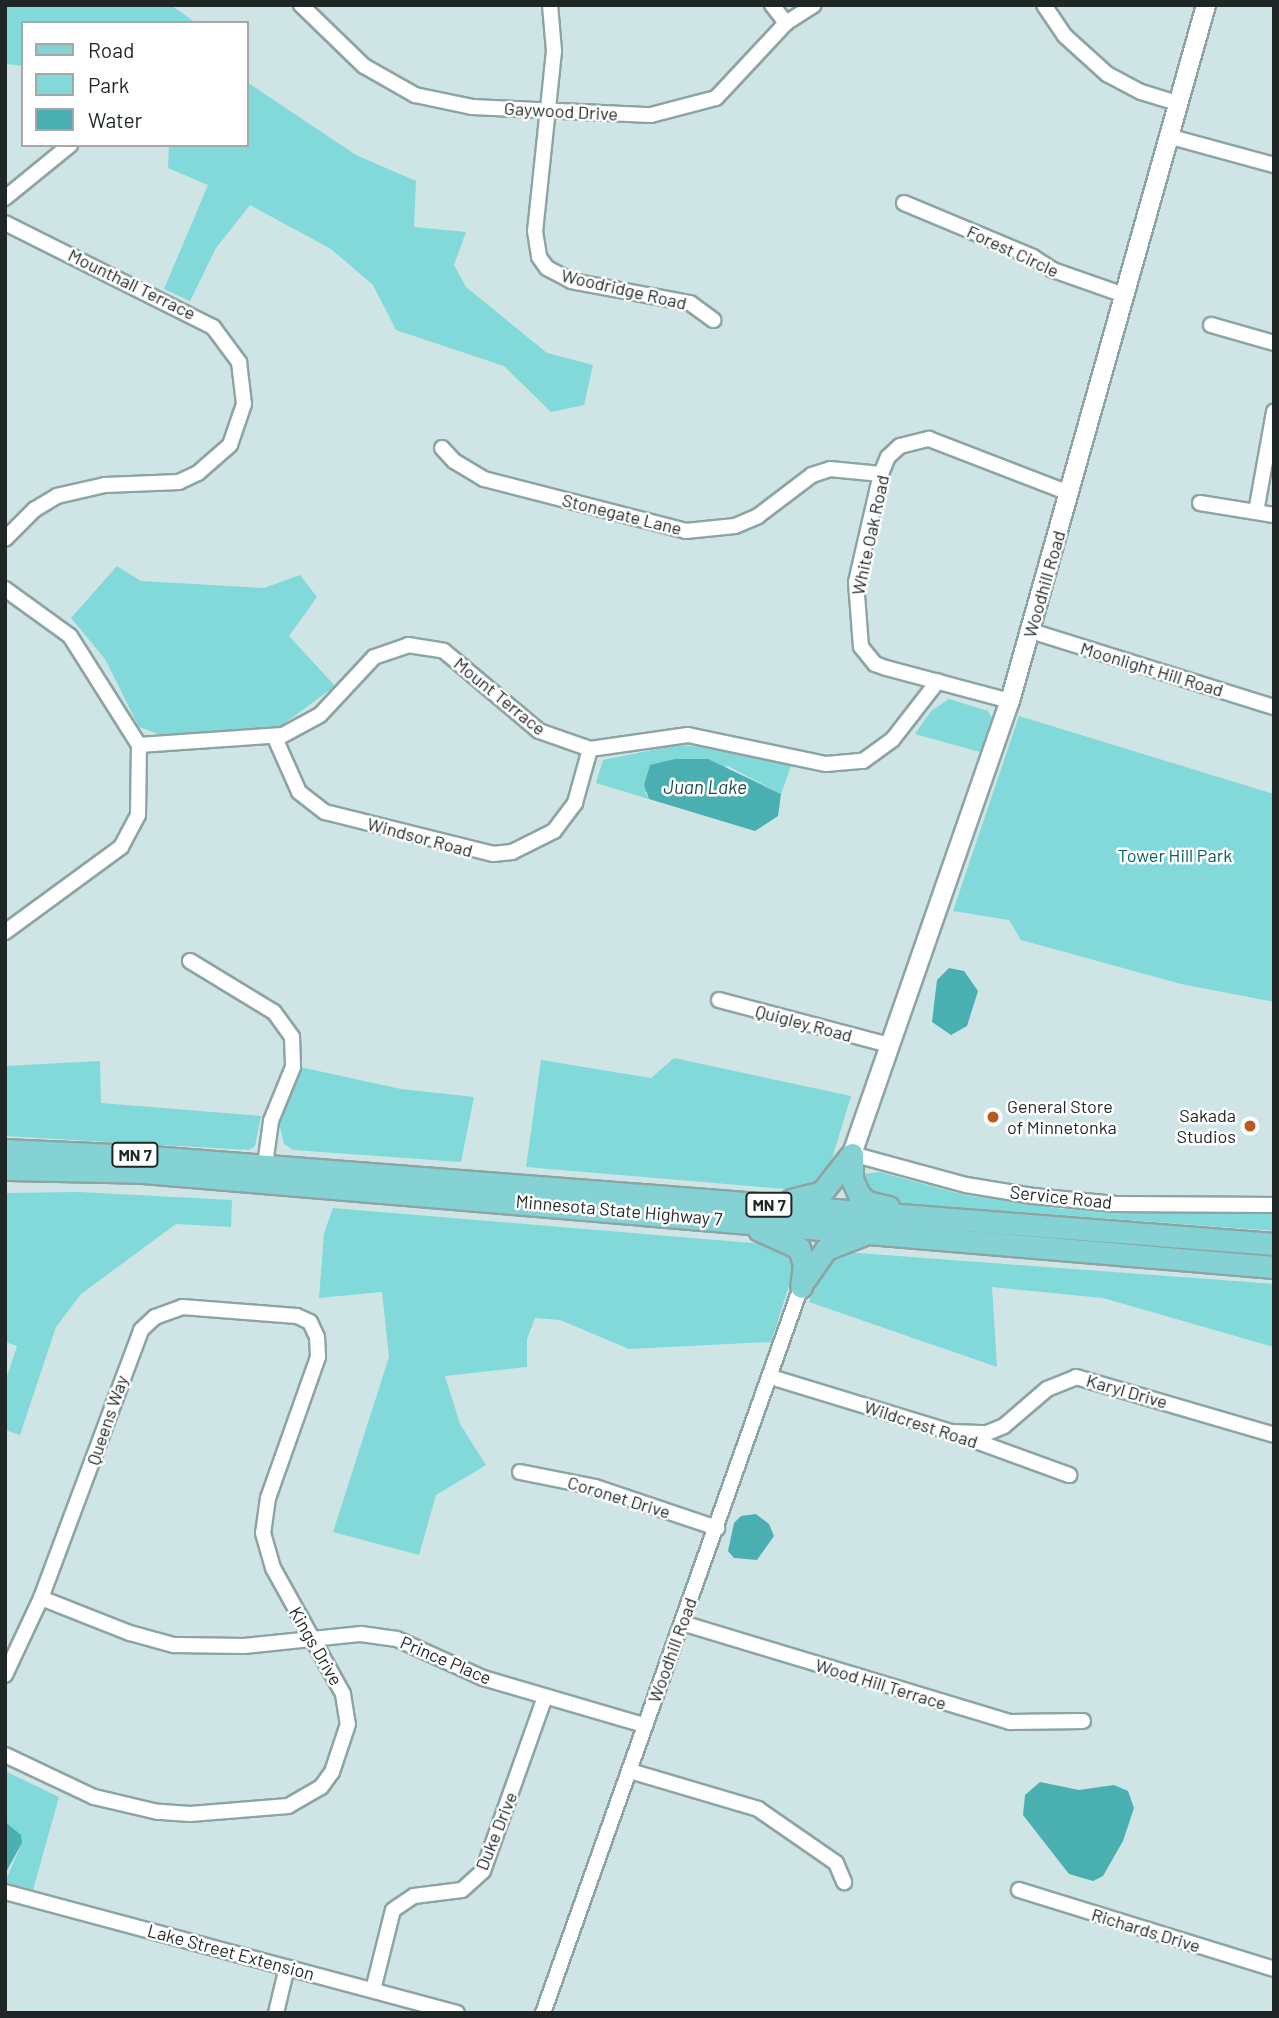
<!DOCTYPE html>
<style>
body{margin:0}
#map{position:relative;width:1279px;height:2018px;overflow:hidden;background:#cfe5e5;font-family:Barlow,sans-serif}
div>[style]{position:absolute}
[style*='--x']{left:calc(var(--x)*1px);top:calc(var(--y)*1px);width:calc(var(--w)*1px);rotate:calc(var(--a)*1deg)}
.green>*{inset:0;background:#81d9d9}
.water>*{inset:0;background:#4aafb0}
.roads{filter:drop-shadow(2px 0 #8ea4a4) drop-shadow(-2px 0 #8ea4a4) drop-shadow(0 2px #8ea4a4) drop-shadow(0 -2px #8ea4a4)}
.minor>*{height:14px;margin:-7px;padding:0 7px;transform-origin:7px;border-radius:7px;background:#fff}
.tertiary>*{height:18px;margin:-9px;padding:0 9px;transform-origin:9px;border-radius:9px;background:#fff}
.primary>*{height:21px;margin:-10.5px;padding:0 10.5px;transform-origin:10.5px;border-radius:10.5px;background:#84d2d3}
.dots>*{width:19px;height:19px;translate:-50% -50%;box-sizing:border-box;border:4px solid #fff;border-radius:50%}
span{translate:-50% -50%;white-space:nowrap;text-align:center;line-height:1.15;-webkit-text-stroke:5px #fff;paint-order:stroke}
.shield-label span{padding:2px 5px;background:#fff;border:2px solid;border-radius:5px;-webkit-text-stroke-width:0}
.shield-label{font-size:16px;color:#1e2626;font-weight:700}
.street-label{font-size:18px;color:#1e2626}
.park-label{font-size:18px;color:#076061}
.poi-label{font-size:18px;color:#1e2626}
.left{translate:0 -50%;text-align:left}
.right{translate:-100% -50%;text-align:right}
.water-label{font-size:19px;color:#1e4b4c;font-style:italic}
.frame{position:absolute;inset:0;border:7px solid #1e2626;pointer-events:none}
.legend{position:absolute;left:21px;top:21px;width:228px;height:126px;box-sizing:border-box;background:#fff;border:2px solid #a5a8a8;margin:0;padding:9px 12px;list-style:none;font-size:21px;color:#1e2626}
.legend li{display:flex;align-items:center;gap:14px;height:35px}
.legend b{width:35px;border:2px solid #a5a8a8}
</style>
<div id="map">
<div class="green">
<i style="clip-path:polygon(5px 5px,171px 5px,196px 23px,23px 23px,23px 66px,5px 64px)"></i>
<i style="clip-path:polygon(247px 82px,356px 155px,416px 181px,414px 227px,466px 232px,454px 265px,466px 287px,547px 353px,593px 365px,584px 405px,551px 412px,504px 366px,396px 330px,373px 285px,331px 249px,250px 205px,216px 248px,190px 301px,164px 289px,208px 185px,168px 168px,169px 145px,247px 145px)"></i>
<i style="clip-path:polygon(117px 566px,141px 581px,264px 588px,300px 575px,317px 597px,289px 636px,335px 686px,281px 726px,259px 731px,161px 735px,139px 727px,105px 659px,71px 618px)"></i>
<i style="clip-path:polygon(949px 699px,988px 711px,992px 718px,980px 752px,915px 734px,931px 711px)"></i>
<i style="clip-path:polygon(1019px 716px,1274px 794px,1274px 1002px,1181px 984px,1021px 940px,1009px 920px,953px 911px)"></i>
<i style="clip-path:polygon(677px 745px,708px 747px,791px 766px,781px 794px,728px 766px,645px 792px,649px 799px,596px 783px,603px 760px)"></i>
<i style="clip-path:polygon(674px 1058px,851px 1096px,828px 1172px,819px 1183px,797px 1190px,526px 1167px,541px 1060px,651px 1078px)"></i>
<i style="clip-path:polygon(100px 1061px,101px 1103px,261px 1116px,255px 1146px,249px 1150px,5px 1136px,5px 1066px)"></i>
<i style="clip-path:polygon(300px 1067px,401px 1089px,474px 1097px,461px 1162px,293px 1150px,284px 1144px,279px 1123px)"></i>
<i style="clip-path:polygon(879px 1172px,965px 1195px,1063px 1209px,1274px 1214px,1274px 1231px,885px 1202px,869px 1193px,863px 1180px,864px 1174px)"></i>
<i style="clip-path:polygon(80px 1192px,232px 1200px,231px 1227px,176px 1224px,81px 1294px,56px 1327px,20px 1435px,5px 1430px,5px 1382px,17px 1346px,5px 1342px,5px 1193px)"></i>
<i style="clip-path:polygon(333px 1208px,777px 1245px,791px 1254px,795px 1267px,771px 1342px,629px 1349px,560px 1320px,535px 1318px,527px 1339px,527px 1367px,445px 1376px,460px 1424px,486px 1465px,436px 1495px,419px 1555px,333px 1532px,389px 1357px,382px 1292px,319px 1298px,324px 1233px)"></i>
<i style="clip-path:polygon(845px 1252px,1274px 1284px,1274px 1347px,1103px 1298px,992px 1287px,997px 1367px,809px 1302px,826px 1261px)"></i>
<i style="clip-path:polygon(5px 1771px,59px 1797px,33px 1890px,5px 1882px,22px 1843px,5px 1822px)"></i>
</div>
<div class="water">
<i style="clip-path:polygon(675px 759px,708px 759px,781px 794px,778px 816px,755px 831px,649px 799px,644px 785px,650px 765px)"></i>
<i style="clip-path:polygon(949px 968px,964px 971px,978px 991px,967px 1026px,951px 1035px,932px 1022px,937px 980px)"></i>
<i style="clip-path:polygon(756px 1514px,769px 1524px,774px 1536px,757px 1560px,734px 1558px,728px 1551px,734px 1523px,741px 1516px)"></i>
<i style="clip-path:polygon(1040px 1782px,1079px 1790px,1114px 1785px,1128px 1791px,1134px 1808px,1123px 1841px,1103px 1876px,1093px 1881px,1069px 1874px,1023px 1815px,1025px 1795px)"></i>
<i style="clip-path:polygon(5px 1822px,21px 1835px,22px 1843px,5px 1874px)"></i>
</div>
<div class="roads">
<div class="minor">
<i style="--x:301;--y:5;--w:88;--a:44.1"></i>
<i style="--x:364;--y:66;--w:59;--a:29.6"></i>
<i style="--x:415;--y:95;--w:58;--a:11.9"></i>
<i style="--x:472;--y:107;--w:179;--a:2.6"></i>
<i style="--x:651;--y:115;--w:67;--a:-14.7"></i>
<i style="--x:716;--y:98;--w:103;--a:-47"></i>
<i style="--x:786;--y:23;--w:33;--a:-33"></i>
<i style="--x:550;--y:5;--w:46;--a:85"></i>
<i style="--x:554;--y:51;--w:181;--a:96"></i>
<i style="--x:535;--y:231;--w:26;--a:81"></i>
<i style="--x:539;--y:257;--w:14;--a:54"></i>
<i style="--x:547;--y:268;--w:27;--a:28"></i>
<i style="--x:571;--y:281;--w:121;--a:10.5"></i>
<i style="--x:690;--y:303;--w:29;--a:36"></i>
<i style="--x:772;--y:5;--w:23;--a:52"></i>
<i style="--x:1044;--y:5;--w:37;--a:56"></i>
<i style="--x:1065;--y:36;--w:57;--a:42.1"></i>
<i style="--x:1107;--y:74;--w:38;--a:28"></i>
<i style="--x:1141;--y:92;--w:39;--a:17"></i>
<i style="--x:1168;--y:136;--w:110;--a:15.3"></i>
<i style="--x:5;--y:198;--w:84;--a:-39.2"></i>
<i style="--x:904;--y:203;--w:140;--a:22.7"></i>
<i style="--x:1033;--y:257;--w:24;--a:33"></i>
<i style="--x:1053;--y:270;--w:75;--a:19.4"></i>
<i style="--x:5;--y:223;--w:233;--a:26.6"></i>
<i style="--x:213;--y:327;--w:44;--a:53.4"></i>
<i style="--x:239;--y:362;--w:42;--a:83.2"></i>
<i style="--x:244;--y:404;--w:43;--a:108.9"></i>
<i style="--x:230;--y:445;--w:43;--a:138.8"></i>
<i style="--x:198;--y:473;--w:21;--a:155"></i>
<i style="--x:179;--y:482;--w:74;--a:177.7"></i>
<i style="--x:105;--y:485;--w:49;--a:167.1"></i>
<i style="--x:57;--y:496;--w:26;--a:149"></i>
<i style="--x:35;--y:509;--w:42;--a:135"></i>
<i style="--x:1211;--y:325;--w:66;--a:15.9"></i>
<i style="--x:442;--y:448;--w:18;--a:47"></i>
<i style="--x:454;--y:461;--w:35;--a:31"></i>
<i style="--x:484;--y:479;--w:209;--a:14.4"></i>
<i style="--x:686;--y:531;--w:49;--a:-5.8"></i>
<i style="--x:735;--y:526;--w:25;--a:-23"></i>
<i style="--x:758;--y:516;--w:68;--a:-37.2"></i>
<i style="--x:812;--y:475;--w:19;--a:-18"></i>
<i style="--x:830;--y:469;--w:51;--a:5.6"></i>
<i style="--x:1200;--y:503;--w:75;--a:9.2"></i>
<i style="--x:1256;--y:512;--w:102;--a:-79.8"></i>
<i style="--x:5;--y:589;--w:80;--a:35.9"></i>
<i style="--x:70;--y:636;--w:129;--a:57.7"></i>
<i style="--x:139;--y:745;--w:144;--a:-4"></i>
<i style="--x:283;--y:735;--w:42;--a:-28.4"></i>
<i style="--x:320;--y:715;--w:79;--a:-47"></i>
<i style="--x:374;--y:657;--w:36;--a:-19"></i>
<i style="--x:408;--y:645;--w:36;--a:9"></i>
<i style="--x:444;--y:651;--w:124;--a:40.1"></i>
<i style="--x:539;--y:731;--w:54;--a:19.4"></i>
<i style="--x:590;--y:749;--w:99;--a:-8.1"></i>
<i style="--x:688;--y:735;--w:141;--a:11.9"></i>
<i style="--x:826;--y:764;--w:37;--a:-5"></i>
<i style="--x:863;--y:761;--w:37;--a:-36"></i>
<i style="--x:893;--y:739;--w:73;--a:-52.2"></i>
<i style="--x:1031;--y:631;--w:255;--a:17.4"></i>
<i style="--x:1010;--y:701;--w:128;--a:-165.1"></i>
<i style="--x:886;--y:668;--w:12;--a:-160"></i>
<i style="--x:875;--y:664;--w:22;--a:-129"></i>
<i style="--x:861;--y:647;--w:65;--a:-94.4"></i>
<i style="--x:856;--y:582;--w:111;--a:-77"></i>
<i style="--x:881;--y:474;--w:18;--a:-68"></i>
<i style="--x:888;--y:457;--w:16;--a:-43"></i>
<i style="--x:900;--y:446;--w:30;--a:-14"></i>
<i style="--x:929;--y:439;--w:150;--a:21.1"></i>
<i style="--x:275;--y:738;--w:59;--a:66"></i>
<i style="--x:299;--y:792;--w:33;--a:38"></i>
<i style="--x:325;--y:812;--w:173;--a:14"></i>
<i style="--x:493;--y:854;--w:19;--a:-6"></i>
<i style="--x:512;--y:852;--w:47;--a:-26.6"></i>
<i style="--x:554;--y:831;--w:35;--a:-53"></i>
<i style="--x:575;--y:803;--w:56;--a:-74.5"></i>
<i style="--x:5;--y:932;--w:144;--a:-36.2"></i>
<i style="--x:121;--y:847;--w:36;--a:-62"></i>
<i style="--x:138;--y:815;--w:70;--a:-89.2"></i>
<i style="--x:190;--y:961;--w:98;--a:31.3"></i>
<i style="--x:274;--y:1012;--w:31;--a:54"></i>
<i style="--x:292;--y:1037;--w:30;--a:88"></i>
<i style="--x:293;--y:1067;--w:58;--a:112.2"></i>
<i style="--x:271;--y:1121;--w:44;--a:97.8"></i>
<i style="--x:719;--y:1000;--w:176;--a:14.8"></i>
<i style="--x:852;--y:1154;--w:118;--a:15.2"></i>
<i style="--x:966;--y:1185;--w:68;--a:9.3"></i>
<i style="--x:1033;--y:1196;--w:83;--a:5.5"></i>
<i style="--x:1116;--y:1204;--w:158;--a:0.4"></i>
<i style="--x:771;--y:1377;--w:188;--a:17"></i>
<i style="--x:951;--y:1432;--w:126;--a:20"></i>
<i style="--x:951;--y:1432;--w:36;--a:2"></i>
<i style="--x:987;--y:1433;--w:18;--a:-22"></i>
<i style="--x:1004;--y:1426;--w:57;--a:-40.7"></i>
<i style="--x:1047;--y:1389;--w:31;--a:-22"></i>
<i style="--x:1076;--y:1377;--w:206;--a:16.3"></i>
<i style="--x:520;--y:1472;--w:76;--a:11.3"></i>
<i style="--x:595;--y:1487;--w:129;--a:18.6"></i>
<i style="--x:41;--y:1598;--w:96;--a:21.5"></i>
<i style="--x:130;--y:1633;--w:46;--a:15.3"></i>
<i style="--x:174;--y:1645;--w:70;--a:0.8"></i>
<i style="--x:244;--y:1646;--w:118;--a:-5.9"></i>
<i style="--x:361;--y:1634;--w:36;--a:8"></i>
<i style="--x:397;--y:1639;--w:94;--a:24.4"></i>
<i style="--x:483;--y:1678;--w:168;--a:16.3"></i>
<i style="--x:682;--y:1623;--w:343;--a:16.8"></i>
<i style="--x:1010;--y:1722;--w:73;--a:-0.8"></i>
<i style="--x:5;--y:1675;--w:85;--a:-64.9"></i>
<i style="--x:41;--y:1598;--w:286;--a:-69.5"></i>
<i style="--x:141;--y:1330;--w:19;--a:-43"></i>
<i style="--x:155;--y:1317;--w:29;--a:-20"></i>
<i style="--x:182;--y:1307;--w:115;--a:4.5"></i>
<i style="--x:297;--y:1316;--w:14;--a:25"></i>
<i style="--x:310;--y:1322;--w:17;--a:65"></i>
<i style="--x:317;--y:1337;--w:20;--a:87"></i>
<i style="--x:318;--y:1357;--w:150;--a:109.5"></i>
<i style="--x:268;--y:1498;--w:35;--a:98"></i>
<i style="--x:263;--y:1533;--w:36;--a:74"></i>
<i style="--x:273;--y:1568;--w:144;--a:60.9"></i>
<i style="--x:343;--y:1694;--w:30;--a:81"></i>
<i style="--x:348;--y:1724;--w:51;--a:108.4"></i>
<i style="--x:332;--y:1772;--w:19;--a:126"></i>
<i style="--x:321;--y:1787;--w:38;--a:150"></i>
<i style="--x:288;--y:1806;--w:98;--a:175.3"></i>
<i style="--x:190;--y:1814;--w:32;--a:-176"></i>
<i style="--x:158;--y:1812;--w:66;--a:-166.8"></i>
<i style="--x:94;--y:1797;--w:98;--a:-154.7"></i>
<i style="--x:630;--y:1771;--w:134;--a:16.5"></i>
<i style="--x:758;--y:1809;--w:95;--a:34.7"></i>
<i style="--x:836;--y:1863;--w:21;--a:67"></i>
<i style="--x:1019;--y:1890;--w:267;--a:17.2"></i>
<i style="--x:5;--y:1892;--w:468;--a:15"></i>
<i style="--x:373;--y:1990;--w:82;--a:-76"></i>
<i style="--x:393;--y:1910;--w:25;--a:-34"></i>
<i style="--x:414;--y:1896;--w:48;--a:-7.1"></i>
<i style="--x:462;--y:1890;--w:28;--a:-42"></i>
<i style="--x:483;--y:1871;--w:185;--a:-70.4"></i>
<i style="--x:276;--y:2013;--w:47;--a:-76.6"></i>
<i style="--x:543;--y:2013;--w:770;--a:-70.44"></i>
</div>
<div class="tertiary">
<i style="--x:852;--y:1154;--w:480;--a:-70.8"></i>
<i style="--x:1010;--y:701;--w:723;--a:-74.27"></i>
</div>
<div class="primary">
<i style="--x:5;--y:1150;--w:133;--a:2.6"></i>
<i style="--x:138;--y:1156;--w:1139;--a:4.43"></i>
<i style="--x:852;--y:1154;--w:25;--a:90"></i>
<i style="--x:852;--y:1179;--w:17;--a:66"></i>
<i style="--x:859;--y:1195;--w:11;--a:41"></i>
<i style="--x:867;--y:1202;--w:22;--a:13"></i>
<i style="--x:5;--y:1169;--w:138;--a:1.2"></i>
<i style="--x:143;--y:1172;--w:1135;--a:4.8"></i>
<i style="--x:791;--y:1200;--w:32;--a:-14"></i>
<i style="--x:822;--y:1192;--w:47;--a:-51.9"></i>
<i style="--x:759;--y:1230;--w:44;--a:24.2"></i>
<i style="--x:799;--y:1248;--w:17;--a:73"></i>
<i style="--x:804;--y:1264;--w:23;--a:97"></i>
<i style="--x:805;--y:1279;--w:37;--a:-55"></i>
<i style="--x:826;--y:1249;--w:39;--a:-21"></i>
</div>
</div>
<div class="dots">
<i style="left:993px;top:1117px;background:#bb581f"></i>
<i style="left:1250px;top:1126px;background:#bb581f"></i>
</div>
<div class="shield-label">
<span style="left:135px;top:1155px">MN 7</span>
<span style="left:769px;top:1205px">MN 7</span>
</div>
<div class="street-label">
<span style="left:561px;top:111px;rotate:3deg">Gaywood Drive</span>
<span style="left:1013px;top:251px;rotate:25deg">Forest Circle</span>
<span style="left:132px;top:284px;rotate:26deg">Mounthall Terrace</span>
<span style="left:624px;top:289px;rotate:13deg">Woodridge Road</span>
<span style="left:622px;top:514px;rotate:14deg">Stonegate Lane</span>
<span style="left:870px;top:535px;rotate:-78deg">White Oak Road</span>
<span style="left:1044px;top:584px;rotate:-74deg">Woodhill Road</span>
<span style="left:1152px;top:669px;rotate:17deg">Moonlight Hill Road</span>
<span style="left:500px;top:696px;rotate:39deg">Mount Terrace</span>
<span style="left:420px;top:837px;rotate:15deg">Windsor Road</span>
<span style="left:804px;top:1023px;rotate:15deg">Quigley Road</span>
<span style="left:1061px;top:1197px;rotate:6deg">Service Road</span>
<span style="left:619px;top:1210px;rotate:5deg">Minnesota State Highway 7</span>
<span style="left:1127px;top:1391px;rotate:16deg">Karyl Drive</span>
<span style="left:107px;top:1420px;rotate:-71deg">Queens Way</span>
<span style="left:921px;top:1424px;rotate:18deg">Wildcrest Road</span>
<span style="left:619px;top:1497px;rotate:17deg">Coronet Drive</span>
<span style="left:316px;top:1646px;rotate:60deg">Kings Drive</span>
<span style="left:672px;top:1650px;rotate:-70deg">Woodhill Road</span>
<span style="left:446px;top:1660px;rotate:23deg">Prince Place</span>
<span style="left:881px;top:1684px;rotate:17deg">Wood Hill Terrace</span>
<span style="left:496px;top:1831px;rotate:-68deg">Duke Drive</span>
<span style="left:1146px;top:1930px;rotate:17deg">Richards Drive</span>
<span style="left:231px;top:1952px;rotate:15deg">Lake Street Extension</span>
</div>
<div class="park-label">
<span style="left:1175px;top:855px">Tower Hill Park</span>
</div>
<div class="poi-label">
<span class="left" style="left:1007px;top:1117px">General Store<br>of Minnetonka</span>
<span class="right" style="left:1236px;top:1126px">Sakada<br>Studios</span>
</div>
<div class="water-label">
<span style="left:705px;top:787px">Juan Lake</span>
</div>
<div class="frame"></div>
<ul class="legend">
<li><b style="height:9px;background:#84d2d3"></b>Road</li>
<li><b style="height:19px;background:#81d9d9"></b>Park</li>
<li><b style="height:19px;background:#4aafb0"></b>Water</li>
</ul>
</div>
